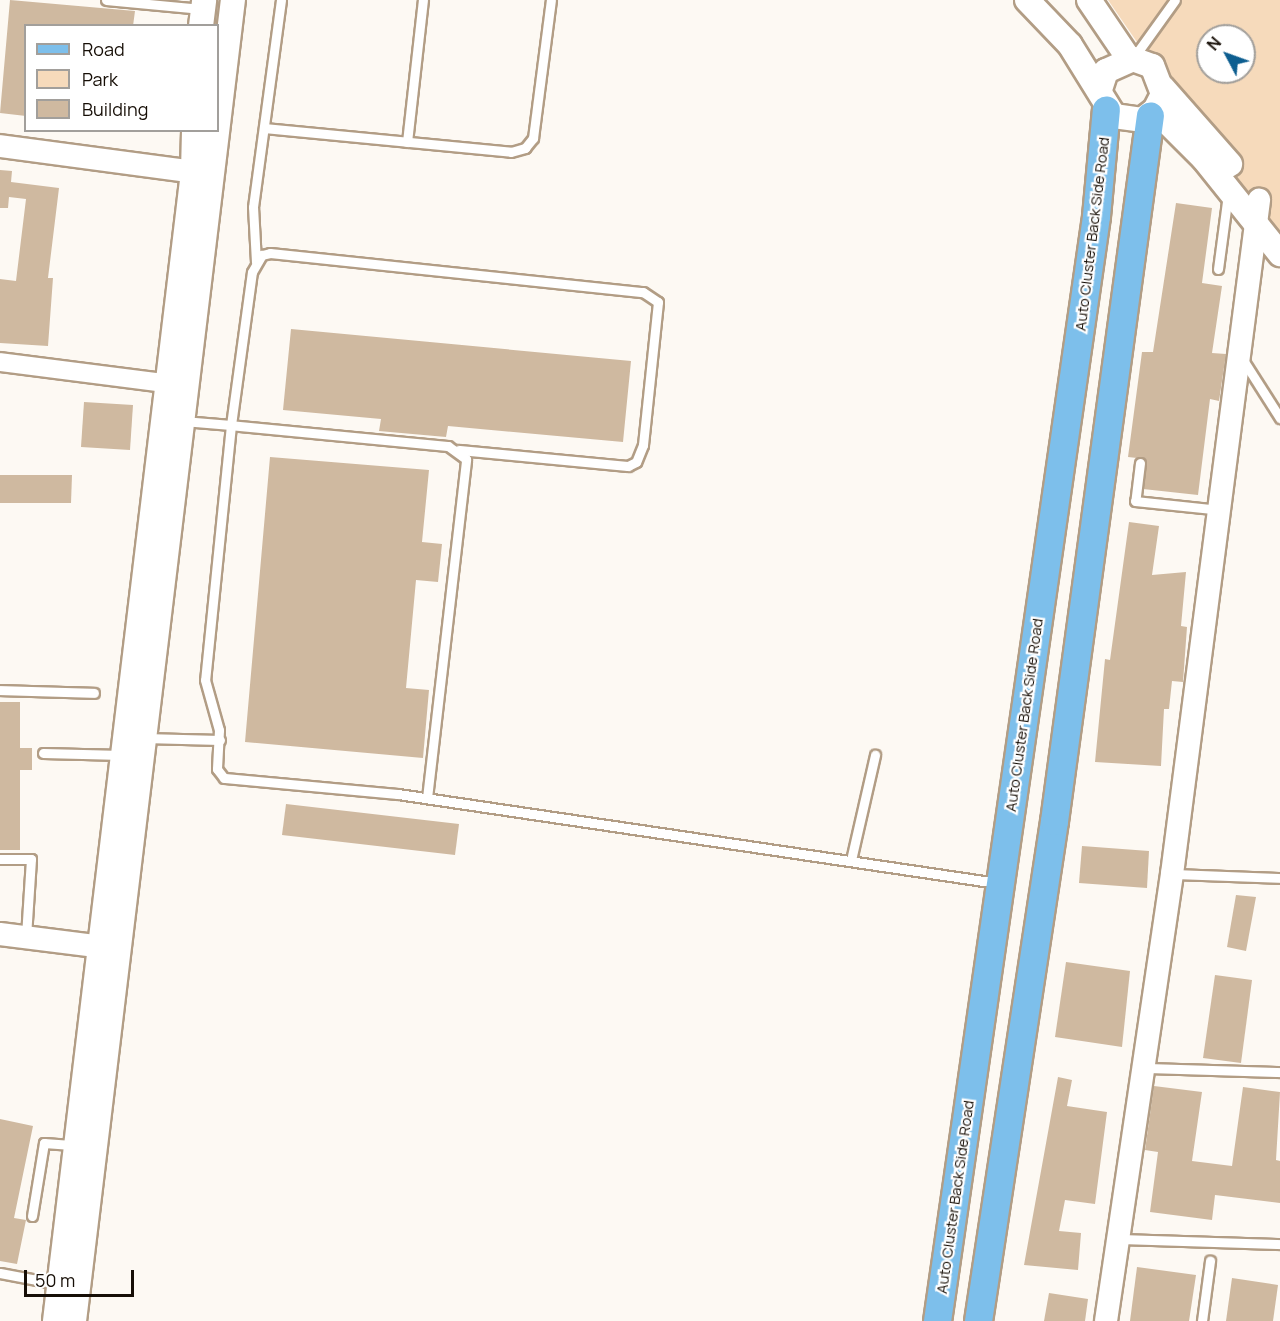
<!DOCTYPE html>
<style>
body{margin:0}
#map{position:relative;width:1280px;height:1321px;overflow:hidden;background:#fdf9f3;font-family:Manrope,sans-serif}
div>[style]{position:absolute}
[style*='--x']{left:calc(var(--x)*1px);top:calc(var(--y)*1px);width:calc(var(--w)*1px);rotate:calc(var(--a)*1deg)}
.green>*{inset:0;background:#f6dabb}
.building>*{inset:0;background:#cfb9a0}
.roads{filter:drop-shadow(2px 0 #b29d85) drop-shadow(-2px 0 #b29d85) drop-shadow(0 2px #b29d85) drop-shadow(0 -2px #b29d85)}
.service>*{height:9px;margin:-4.5px;padding:0 4.5px;transform-origin:4.5px;border-radius:4.5px;background:#fff}
.minor>*{height:18px;margin:-9px;padding:0 9px;transform-origin:9px;border-radius:9px;background:#fff}
.tertiary>*{height:22px;margin:-11px;padding:0 11px;transform-origin:11px;border-radius:11px;background:#fff}
.secondary>*{height:24px;margin:-12px;padding:0 12px;transform-origin:12px;border-radius:12px;background:#fff}
.primary>*{height:27px;margin:-13.5px;padding:0 13.5px;transform-origin:13.5px;border-radius:13.5px;background:#7dbfeb}
span{translate:-50% -50%;white-space:nowrap;text-align:center;line-height:1.15;-webkit-text-stroke:4.5px #fff;paint-order:stroke}
.street-label{font-size:15px;color:#160e06}
.legend{position:absolute;left:24px;top:24px;width:195px;height:108px;box-sizing:border-box;background:#fff;border:2px solid #a29f9b;margin:0;padding:8px 10px;list-style:none;font-size:18px;color:#160e06}
.legend li{display:flex;align-items:center;gap:12px;height:30px}
.legend b{width:30px;border:2px solid #a29f9b}
.north{position:absolute;left:1196px;top:24px;width:60px;height:60px;box-sizing:border-box;background:#fff;border:2px solid #a29f9b;border-radius:50%;rotate:311deg;font-size:16px;font-weight:700;line-height:24px;text-align:center;color:#160e06}
.north::after{content:'';display:block;margin:auto;width:21px;height:27px;background:#0d5e90;clip-path:polygon(50% 0,100% 100%,50% 72%,0 100%)}
.scale{position:absolute;left:24px;top:1270px;width:110px;height:27px;box-sizing:border-box;border:3px solid #160e06;border-top:0;padding-left:8px;font-size:18px;line-height:21px;white-space:nowrap;color:#160e06;-webkit-text-stroke:4px #fff;paint-order:stroke}
</style>
<div id="map">
<div class="green">
<i style="clip-path:polygon(evenodd,1108px 0,1280px 0,1280px 250px,1108px 0,1208px 36px,1244px 36px,1244px 72px,1208px 72px,1208px 36px)"></i>
</div>
<div class="building">
<i style="clip-path:polygon(10px 0,135px 11px,133px 26px,26px 26px,26px 116px,0 113px)"></i>
<i style="clip-path:polygon(0 170px,12px 171px,11px 182px,59px 188px,48px 278px,53px 278px,48px 346px,0 343px,0 279px,16px 281px,26px 199px,9px 197px,8px 208px,0 208px)"></i>
<i style="clip-path:polygon(1176px 203px,1212px 208px,1202px 283px,1222px 286px,1212px 353px,1226px 354px,1219px 401px,1210px 399px,1198px 495px,1143px 489px,1146px 459px,1128px 457px,1142px 352px,1153px 352px)"></i>
<i style="clip-path:polygon(291px 329px,631px 361px,623px 442px,448px 426px,446px 437px,379px 431px,381px 419px,283px 410px)"></i>
<i style="clip-path:polygon(84px 402px,133px 405px,130px 450px,81px 447px)"></i>
<i style="clip-path:polygon(270px 457px,429px 470px,422px 542px,442px 544px,438px 582px,416px 580px,406px 688px,429px 690px,423px 758px,245px 742px)"></i>
<i style="clip-path:polygon(0 475px,72px 475px,71px 503px,0 503px)"></i>
<i style="clip-path:polygon(1129px 522px,1159px 526px,1152px 575px,1186px 572px,1181px 626px,1187px 627px,1183px 682px,1172px 681px,1169px 709px,1164px 709px,1161px 766px,1095px 762px,1105px 659px,1110px 660px)"></i>
<i style="clip-path:polygon(0 702px,20px 702px,20px 748px,32px 748px,32px 770px,20px 770px,20px 850px,0 850px)"></i>
<i style="clip-path:polygon(286px 804px,459px 824px,455px 855px,282px 835px)"></i>
<i style="clip-path:polygon(1082px 846px,1149px 851px,1147px 888px,1079px 883px)"></i>
<i style="clip-path:polygon(1236px 895px,1256px 897px,1246px 951px,1227px 947px)"></i>
<i style="clip-path:polygon(1066px 962px,1130px 971px,1122px 1047px,1055px 1037px)"></i>
<i style="clip-path:polygon(1215px 975px,1252px 980px,1241px 1063px,1203px 1058px)"></i>
<i style="clip-path:polygon(1058px 1077px,1072px 1080px,1067px 1106px,1107px 1112px,1095px 1204px,1065px 1200px,1059px 1231px,1081px 1233px,1078px 1270px,1024px 1265px)"></i>
<i style="clip-path:polygon(1154px 1086px,1202px 1092px,1192px 1161px,1232px 1166px,1243px 1087px,1280px 1092px,1276px 1160px,1280px 1161px,1280px 1203px,1215px 1195px,1212px 1220px,1150px 1212px,1158px 1152px,1145px 1150px)"></i>
<i style="clip-path:polygon(0 1119px,33px 1126px,14px 1218px,26px 1220px,17px 1264px,0 1261px)"></i>
<i style="clip-path:polygon(1137px 1267px,1196px 1275px,1189px 1321px,1130px 1321px)"></i>
<i style="clip-path:polygon(1232px 1278px,1278px 1285px,1273px 1321px,1226px 1321px)"></i>
<i style="clip-path:polygon(1049px 1293px,1088px 1299px,1085px 1321px,1044px 1321px)"></i>
</div>
<div class="roads">
<div class="service">
<i style="--x:106;--y:0;--w:96;--a:5.4"></i>
<i style="--x:1134;--y:57;--w:70;--a:-54.3"></i>
<i style="--x:264;--y:128;--w:248;--a:5.5"></i>
<i style="--x:511;--y:152;--w:15;--a:-16"></i>
<i style="--x:525;--y:148;--w:13;--a:-51"></i>
<i style="--x:533;--y:138;--w:139;--a:-82.6"></i>
<i style="--x:407;--y:142;--w:143;--a:-83.6"></i>
<i style="--x:256;--y:262;--w:55;--a:-93.1"></i>
<i style="--x:253;--y:207;--w:209;--a:-82.3"></i>
<i style="--x:1218;--y:269;--w:76;--a:-82.4"></i>
<i style="--x:1243;--y:360;--w:69;--a:57.5"></i>
<i style="--x:183;--y:421;--w:48;--a:4.8"></i>
<i style="--x:231;--y:425;--w:154;--a:-82.2"></i>
<i style="--x:252;--y:272;--w:20;--a:-60"></i>
<i style="--x:262;--y:255;--w:8;--a:-14"></i>
<i style="--x:270;--y:253;--w:375;--a:6"></i>
<i style="--x:643;--y:292;--w:18;--a:34"></i>
<i style="--x:658;--y:302;--w:144;--a:96"></i>
<i style="--x:643;--y:445;--w:18;--a:112"></i>
<i style="--x:636;--y:462;--w:9;--a:153"></i>
<i style="--x:628;--y:466;--w:170;--a:-174.6"></i>
<i style="--x:1140;--y:463;--w:38;--a:97"></i>
<i style="--x:1135;--y:501;--w:85;--a:6"></i>
<i style="--x:0;--y:690;--w:94;--a:1.8"></i>
<i style="--x:144;--y:738;--w:76;--a:1.5"></i>
<i style="--x:43;--y:753;--w:79;--a:1.5"></i>
<i style="--x:427;--y:798;--w:341;--a:-83.4"></i>
<i style="--x:466;--y:459;--w:22;--a:-144"></i>
<i style="--x:448;--y:446;--w:218;--a:-174.5"></i>
<i style="--x:231;--y:425;--w:256;--a:95.8"></i>
<i style="--x:205;--y:680;--w:52;--a:74.4"></i>
<i style="--x:219;--y:730;--w:39;--a:93"></i>
<i style="--x:217;--y:769;--w:11;--a:52"></i>
<i style="--x:224;--y:778;--w:175;--a:5.3"></i>
<i style="--x:398;--y:794;--w:606;--a:8.45"></i>
<i style="--x:0;--y:859;--w:31;--a:0"></i>
<i style="--x:31;--y:859;--w:78;--a:93.7"></i>
<i style="--x:851;--y:860;--w:108;--a:-77.1"></i>
<i style="--x:1172;--y:874;--w:108;--a:2.1"></i>
<i style="--x:1144;--y:1068;--w:136;--a:1.7"></i>
<i style="--x:32;--y:1216;--w:74;--a:-80.7"></i>
<i style="--x:44;--y:1143;--w:31;--a:4"></i>
<i style="--x:1117;--y:1239;--w:163;--a:1.8"></i>
<i style="--x:0;--y:1273;--w:59;--a:10.7"></i>
<i style="--x:1202;--y:1321;--w:61;--a:-82.4"></i>
</div>
<div class="minor">
<i style="--x:0;--y:362;--w:181;--a:7.3"></i>
</div>
<div class="tertiary">
<i style="--x:0;--y:146;--w:213;--a:7.6"></i>
<i style="--x:0;--y:934;--w:119;--a:7.2"></i>
<i style="--x:1106;--y:1321;--w:452;--a:-81.6"></i>
<i style="--x:1172;--y:874;--w:680;--a:-82.64"></i>
</div>
<div class="secondary">
<i style="--x:1027;--y:0;--w:62;--a:46.3"></i>
<i style="--x:1070;--y:45;--w:84;--a:58.2"></i>
<i style="--x:1114;--y:116;--w:28;--a:8"></i>
<i style="--x:1142;--y:120;--w:16;--a:-38"></i>
<i style="--x:1155;--y:110;--w:18;--a:-63"></i>
<i style="--x:1163;--y:94;--w:30;--a:-111"></i>
<i style="--x:1152;--y:66;--w:20;--a:-160"></i>
<i style="--x:1133;--y:59;--w:30;--a:156"></i>
<i style="--x:1106;--y:71;--w:20;--a:108"></i>
<i style="--x:1089;--y:0;--w:71;--a:55.9"></i>
<i style="--x:201;--y:26;--w:26;--a:-83"></i>
<i style="--x:1162;--y:87;--w:103;--a:48.6"></i>
<i style="--x:1155;--y:110;--w:69;--a:45"></i>
<i style="--x:1204;--y:159;--w:122;--a:51.3"></i>
<i style="--x:55;--y:1321;--w:1157;--a:-83.15"></i>
<i style="--x:193;--y:172;--w:42;--a:-88.6"></i>
<i style="--x:74;--y:1321;--w:1331;--a:-83.14"></i>
</div>
<div class="primary">
<i style="--x:937;--y:1321;--w:1116;--a:-81.81"></i>
<i style="--x:1096;--y:216;--w:107;--a:-84.7"></i>
<i style="--x:978;--y:1321;--w:506;--a:-81.36"></i>
<i style="--x:1054;--y:821;--w:712;--a:-82.26"></i>
</div>
</div>
<div class="street-label">
<span style="left:1092px;top:234px;rotate:-83deg">Auto Cluster Back Side Road</span>
<span style="left:1024px;top:715px;rotate:-82deg">Auto Cluster Back Side Road</span>
<span style="left:955px;top:1197px;rotate:-82deg">Auto Cluster Back Side Road</span>
</div>
<ul class="legend">
<li><b style="height:8px;background:#7dbfeb"></b>Road</li>
<li><b style="height:16px;background:#f6dabb"></b>Park</li>
<li><b style="height:16px;background:#cfb9a0"></b>Building</li>
</ul>
<div class="north">N</div>
<div class="scale">50 m</div>
</div>
